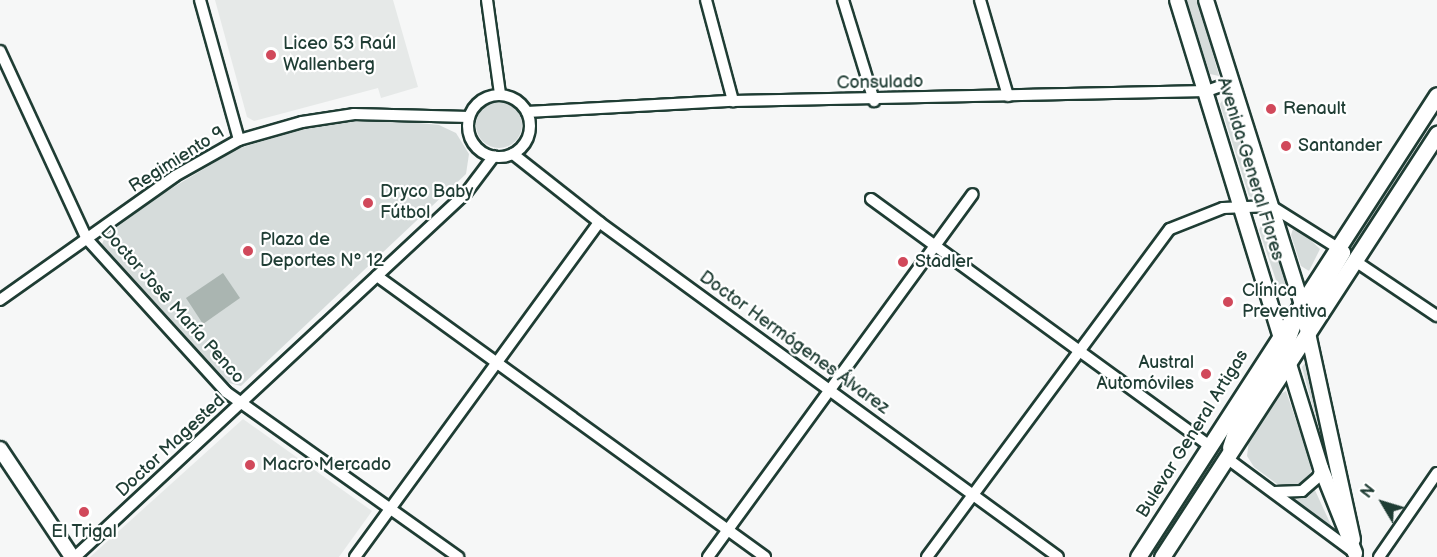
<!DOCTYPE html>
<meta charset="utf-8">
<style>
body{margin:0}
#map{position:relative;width:1437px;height:557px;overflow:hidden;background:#f6f7f7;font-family:"Balsamiq Sans",sans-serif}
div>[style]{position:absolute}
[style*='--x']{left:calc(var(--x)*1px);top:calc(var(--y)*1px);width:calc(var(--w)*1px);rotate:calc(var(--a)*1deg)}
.built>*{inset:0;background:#e6e9e8}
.green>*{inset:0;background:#d6dcdb}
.round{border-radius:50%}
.water>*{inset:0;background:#aab5b1}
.roads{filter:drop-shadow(2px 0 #1f3d34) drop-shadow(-2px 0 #1f3d34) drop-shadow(0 2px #1f3d34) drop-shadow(0 -2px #1f3d34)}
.street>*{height:10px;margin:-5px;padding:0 5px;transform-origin:5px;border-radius:5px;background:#fff}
.street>.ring{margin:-5px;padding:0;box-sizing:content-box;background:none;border:10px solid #fff;border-radius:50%}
.secondary>*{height:14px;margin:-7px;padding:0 7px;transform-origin:7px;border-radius:7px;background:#fff}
.primary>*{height:15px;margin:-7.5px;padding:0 7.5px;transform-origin:7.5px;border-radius:7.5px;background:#fff}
.dots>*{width:16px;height:16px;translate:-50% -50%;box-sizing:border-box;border:3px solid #fff;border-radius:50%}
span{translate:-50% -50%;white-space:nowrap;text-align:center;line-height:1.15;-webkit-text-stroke:4.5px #fff;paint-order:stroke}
.poi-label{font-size:18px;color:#1f3d34}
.left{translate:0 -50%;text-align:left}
.right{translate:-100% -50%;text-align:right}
.street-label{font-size:18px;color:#1f3d34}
.north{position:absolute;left:1353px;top:473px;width:60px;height:60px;-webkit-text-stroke:4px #fff;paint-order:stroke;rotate:308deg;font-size:16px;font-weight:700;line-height:24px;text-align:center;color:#1f3d34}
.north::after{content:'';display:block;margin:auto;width:21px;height:27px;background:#1f3d34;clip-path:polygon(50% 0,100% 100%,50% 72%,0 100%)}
</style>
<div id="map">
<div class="built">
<i style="clip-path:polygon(215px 0,393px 0,418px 87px,381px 98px,378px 88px,254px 121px,247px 117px)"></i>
<i style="clip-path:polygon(243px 419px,372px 511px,339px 557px,90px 557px)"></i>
</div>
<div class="green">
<i style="clip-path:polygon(1186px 0,1198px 0,1219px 76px,1210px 74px)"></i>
<i style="clip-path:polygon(1224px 98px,1230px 101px,1259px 193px,1256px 199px,1249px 196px,1220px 104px)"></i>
<i class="round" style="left:476px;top:102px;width:46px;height:46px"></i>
<i style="clip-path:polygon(1437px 113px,1416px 148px,1319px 301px,1402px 163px)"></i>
<i style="clip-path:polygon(389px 120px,439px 125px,456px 133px,469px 154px,466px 174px,241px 386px,225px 382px,102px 244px,106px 235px,162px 194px,237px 149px,301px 129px,345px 121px)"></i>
<i style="clip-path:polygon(1262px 223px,1270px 225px,1290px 290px,1286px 295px,1280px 292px,1259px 230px)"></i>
<i style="clip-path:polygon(1293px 229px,1299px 229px,1320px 249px,1309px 271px,1301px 266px,1291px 235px)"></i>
<i style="clip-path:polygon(1274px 357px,1184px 508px,1149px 557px)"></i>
<i style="clip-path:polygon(1305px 363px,1311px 375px,1335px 488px,1302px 367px)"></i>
<i style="clip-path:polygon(1286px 391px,1312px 467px,1309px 480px,1301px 487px,1281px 487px,1254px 467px,1247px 456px,1249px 440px,1279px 395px)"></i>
<i style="clip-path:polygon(1314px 488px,1331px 525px,1328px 528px,1292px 501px,1306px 497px)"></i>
</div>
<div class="water">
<i style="clip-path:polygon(223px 273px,240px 298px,203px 324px,186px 298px)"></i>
</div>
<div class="roads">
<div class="street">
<i style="--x:200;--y:0;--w:145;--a:74.4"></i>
<i style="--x:487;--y:0;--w:95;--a:82.1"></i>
<i style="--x:706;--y:0;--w:105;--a:75"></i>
<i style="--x:843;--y:0;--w:106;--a:72.9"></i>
<i style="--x:980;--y:0;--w:100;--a:73.7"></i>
<i style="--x:0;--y:51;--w:207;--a:65.2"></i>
<i style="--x:87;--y:239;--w:207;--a:47.7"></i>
<i style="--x:226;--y:392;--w:285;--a:35.4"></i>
<i class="ring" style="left:468px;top:95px;width:52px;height:52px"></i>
<i style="--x:527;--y:112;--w:206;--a:-3.1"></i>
<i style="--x:733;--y:101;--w:474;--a:-1.2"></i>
<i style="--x:1207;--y:91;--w:27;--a:-20"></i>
<i style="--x:513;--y:154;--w:110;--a:38.3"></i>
<i style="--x:599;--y:222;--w:568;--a:36.12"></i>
<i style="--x:871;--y:199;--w:419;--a:36.1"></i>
<i style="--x:1355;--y:261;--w:99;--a:33.9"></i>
<i style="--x:377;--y:276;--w:479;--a:35.9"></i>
<i style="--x:0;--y:300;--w:214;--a:-35.3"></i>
<i style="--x:175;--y:176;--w:73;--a:-29.4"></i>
<i style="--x:239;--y:140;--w:66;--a:-15.9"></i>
<i style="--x:302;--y:122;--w:53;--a:-8.7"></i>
<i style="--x:354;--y:114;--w:115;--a:1.5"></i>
<i style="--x:1228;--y:459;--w:158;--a:36.5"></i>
<i style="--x:1274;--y:492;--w:28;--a:-2"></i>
<i style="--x:1302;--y:491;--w:21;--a:-41"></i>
<i style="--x:1318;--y:477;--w:9;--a:-72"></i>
<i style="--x:75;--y:557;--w:534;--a:-42.95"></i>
<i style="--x:466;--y:193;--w:46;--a:-52.9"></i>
<i style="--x:355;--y:557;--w:414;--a:-53.9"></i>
<i style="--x:708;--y:557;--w:449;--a:-53.9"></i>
<i style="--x:927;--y:557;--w:408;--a:-53.5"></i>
<i style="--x:1170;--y:229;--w:57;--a:-21.6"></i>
<i style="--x:1223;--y:208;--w:48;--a:-2.4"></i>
<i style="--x:1271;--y:206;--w:77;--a:32.2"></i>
<i style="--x:1379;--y:557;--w:102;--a:-55.4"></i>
</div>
<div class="secondary">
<i style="--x:1177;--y:0;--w:490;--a:72.9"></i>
<i style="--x:1321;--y:468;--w:92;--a:68.2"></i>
<i style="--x:1206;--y:0;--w:316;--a:72.5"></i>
<i style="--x:1301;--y:301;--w:244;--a:77.7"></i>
<i style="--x:1304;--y:319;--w:77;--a:-59.4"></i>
<i style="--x:1230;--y:448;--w:20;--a:-72"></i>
<i style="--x:1236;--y:429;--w:94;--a:-58.5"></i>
<i style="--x:1285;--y:349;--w:35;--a:-70"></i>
<i style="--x:0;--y:449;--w:130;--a:56.3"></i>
</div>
<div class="primary">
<i style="--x:1138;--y:557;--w:550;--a:-57.09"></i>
<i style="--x:1162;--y:557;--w:505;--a:-56.97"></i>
</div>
</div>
<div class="dots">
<i style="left:271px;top:55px;background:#d1495b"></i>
<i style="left:1271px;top:109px;background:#d1495b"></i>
<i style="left:1286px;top:146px;background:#d1495b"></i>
<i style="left:368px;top:203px;background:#d1495b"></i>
<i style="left:248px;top:251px;background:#d1495b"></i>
<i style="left:903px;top:262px;background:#d1495b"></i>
<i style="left:1228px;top:302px;background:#d1495b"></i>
<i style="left:1206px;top:374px;background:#d1495b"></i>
<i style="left:250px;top:465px;background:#d1495b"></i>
<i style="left:84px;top:512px;background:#d1495b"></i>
</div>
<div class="poi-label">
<span class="left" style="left:283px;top:55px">Liceo 53 Raúl<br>Wallenberg</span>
<span class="left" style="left:1283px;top:109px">Renault</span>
<span class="left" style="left:1298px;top:146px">Santander</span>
<span class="left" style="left:380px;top:203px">Dryco Baby<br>Fútbol</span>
<span class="left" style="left:260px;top:251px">Plaza de<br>Deportes Nº 12</span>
<span class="left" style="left:915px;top:262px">Stadler</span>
<span class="left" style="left:1242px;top:302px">Clínica<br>Preventiva</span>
<span class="right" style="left:1194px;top:374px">Austral<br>Automóviles</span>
<span class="left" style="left:262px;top:465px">Macro Mercado</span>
<span style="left:84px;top:532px">El Trigal</span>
</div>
<div class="street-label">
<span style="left:880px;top:83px;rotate:-1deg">Consulado</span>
<span style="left:177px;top:160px;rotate:-32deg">Regimiento 9</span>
<span style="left:1250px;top:169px;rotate:73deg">Avenida General Flores</span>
<span style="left:172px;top:305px;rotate:48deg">Doctor José María Penco</span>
<span style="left:794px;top:343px;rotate:36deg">Doctor Hermógenes Álvarez</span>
<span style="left:1193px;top:434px;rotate:-58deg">Bulevar General Artigas</span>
<span style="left:171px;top:446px;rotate:-43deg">Doctor Magested</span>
</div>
<div class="north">N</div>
</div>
